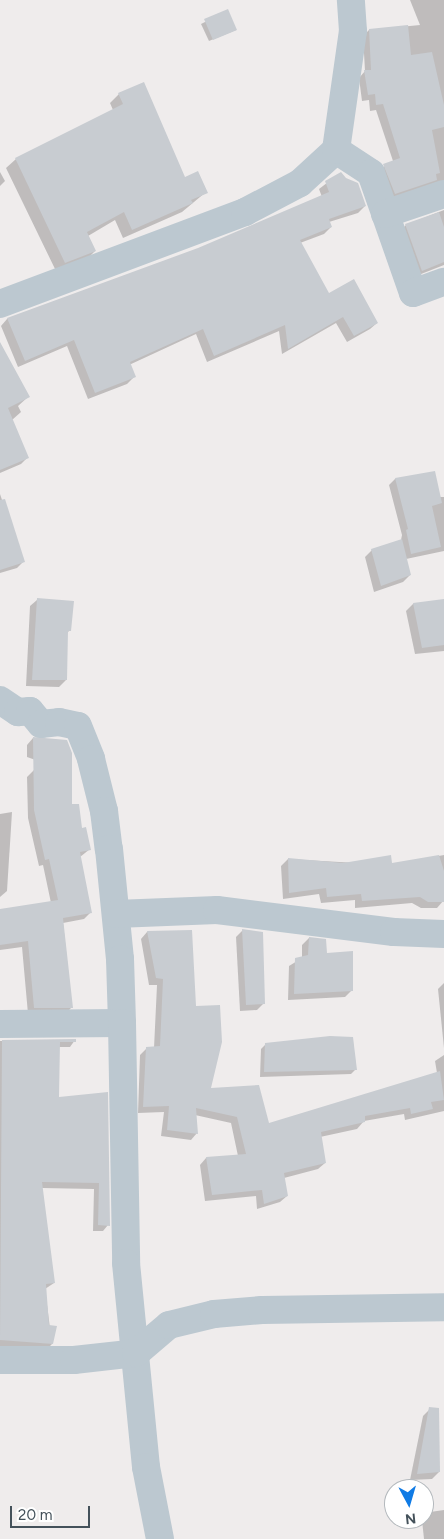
<!DOCTYPE html>
<style>
body{margin:0}
#map{position:relative;width:444px;height:1539px;overflow:hidden;background:#efecec;font-family:Figtree,sans-serif}
div>[style]{position:absolute}
[style*='--x']{left:calc(var(--x)*1px);top:calc(var(--y)*1px);width:calc(var(--w)*1px);rotate:calc(var(--a)*1deg)}
.shadow>*{inset:0;background:#0003}
.building>*{inset:0;background:#c8ccd1}
.street>*{height:28px;margin:-14px;padding:0 14px;transform-origin:14px;border-radius:14px;background:#bcc8d0}
span{translate:-50% -50%;white-space:nowrap;text-align:center;line-height:1.15;-webkit-text-stroke:4.5px #fff;paint-order:stroke}
.north{position:absolute;left:384px;top:1479px;width:50px;height:50px;box-sizing:border-box;background:#fff;border:1px solid #b4b9bd;border-radius:50%;rotate:174deg;font-size:14px;font-weight:700;line-height:20px;text-align:center;color:#44515a}
.north::after{content:'';display:block;margin:auto;width:18px;height:22px;background:#107be5;clip-path:polygon(50% 0,100% 100%,50% 72%,0 100%)}
.scale{position:absolute;left:10px;top:1506px;width:80px;height:22px;box-sizing:border-box;border:2px solid #44515a;border-top:0;padding-left:6px;font-size:15px;line-height:18px;white-space:nowrap;color:#44515a;-webkit-text-stroke:4px #fff;paint-order:stroke}
</style>
<div id="map">
<div class="shadow">
<i style="clip-path:polygon(410px 0,444px 0,444px 188px,389px 200px,377px 171px,393px 161px,376px 110px,370px 111px,369px 100px,362px 101px,359px 78px,365px 71px,363px 36px,369px 30px,420px 25px)"></i>
<i style="clip-path:polygon(227px 11px,236px 30px,209px 41px,201px 24px)"></i>
<i style="clip-path:polygon(119px 94px,185px 178px,206px 192px,182px 212px,123px 238px,115px 220px,88px 236px,95px 251px,86px 260px,56px 271px,6px 168px,16px 159px,113px 110px,110px 103px)"></i>
<i style="clip-path:polygon(0 172px,5px 181px,0 186px)"></i>
<i style="clip-path:polygon(340px 173px,365px 206px,358px 213px,329px 222px,331px 227px,324px 234px,300px 243px,328px 295px,377px 323px,370px 329px,347px 342px,336px 323px,282px 354px,279px 331px,207px 362px,196px 334px,129px 365px,134px 377px,127px 384px,88px 399px,67px 346px,18px 367px,1px 326px,7px 319px,198px 249px,322px 197px,319px 189px)"></i>
<i style="clip-path:polygon(444px 210px,444px 265px,416px 276px,400px 231px,406px 225px)"></i>
<i style="clip-path:polygon(0 372px,28px 397px,18px 406px,21px 412px,12px 420px,27px 458px,21px 464px,0 473px)"></i>
<i style="clip-path:polygon(434px 472px,439px 497px,444px 497px,444px 551px,406px 559px,410px 575px,403px 582px,374px 592px,365px 557px,372px 550px,401px 540px,402px 535px,389px 485px,395px 479px)"></i>
<i style="clip-path:polygon(0 494px,23px 562px,17px 568px,0 573px)"></i>
<i style="clip-path:polygon(37px 600px,70px 630px,66px 634px,66px 680px,59px 687px,26px 686px,30px 606px)"></i>
<i style="clip-path:polygon(444px 600px,444px 651px,415px 654px,406px 611px,413px 604px)"></i>
<i style="clip-path:polygon(33px 738px,64px 770px,27px 757px,27px 745px)"></i>
<i style="clip-path:polygon(34px 770px,71px 806px,90px 849px,80px 857px,91px 912px,84px 919px,63px 923px,72px 1007px,65px 1014px,28px 1014px,22px 947px,0 950px,0 910px,51px 903px,43px 865px,39px 866px,28px 818px,27px 777px)"></i>
<i style="clip-path:polygon(12px 812px,7px 891px,0 897px,0 814px)"></i>
<i style="clip-path:polygon(444px 855px,444px 900px,437px 908px,421px 908px,412px 903px,355px 908px,355px 900px,321px 903px,319px 894px,283px 899px,281px 866px,288px 859px,391px 865px)"></i>
<i style="clip-path:polygon(243px 930px,264px 1003px,257px 1010px,240px 1011px,236px 937px)"></i>
<i style="clip-path:polygon(147px 932px,191px 932px,195px 1007px,209px 1090px,268px 1125px,437px 1073px,435px 1061px,444px 1055px,444px 1115px,444px 1111px,405px 1120px,404px 1114px,364px 1121px,357px 1129px,320px 1137px,325px 1163px,318px 1169px,284px 1178px,287px 1196px,280px 1202px,257px 1209px,256px 1196px,205px 1201px,200px 1165px,206px 1158px,238px 1156px,231px 1123px,195px 1115px,197px 1133px,191px 1140px,161px 1136px,164px 1112px,138px 1113px,140px 1055px,147px 1048px,154px 1048px,157px 985px,149px 985px,141px 939px)"></i>
<i style="clip-path:polygon(309px 938px,326px 955px,352px 990px,345px 997px,288px 1000px,289px 966px,302px 958px,302px 945px)"></i>
<i style="clip-path:polygon(444px 983px,444px 1048px,438px 989px)"></i>
<i style="clip-path:polygon(75px 1040px,70px 1047px,59px 1047px,58px 1098px,106px 1094px,108px 1225px,103px 1231px,93px 1231px,94px 1189px,42px 1188px,54px 1283px,45px 1289px,52px 1344px,46px 1350px,0 1347px,0 1041px)"></i>
<i style="clip-path:polygon(266px 1044px,356px 1069px,351px 1074px,260px 1077px,261px 1049px)"></i>
<i style="clip-path:polygon(430px 1409px,439px 1472px,432px 1479px,410px 1480px,423px 1416px)"></i>
<i style="clip-path:polygon(444px 1510px,444px 1539px,424px 1539px,422px 1520px,430px 1512px)"></i>
</div>
<div class="building">
<i style="clip-path:polygon(228px 9px,237px 30px,213px 40px,204px 19px)"></i>
<i style="clip-path:polygon(408px 25px,411px 55px,432px 52px,444px 105px,444px 127px,432px 130px,440px 173px,436px 174px,437px 180px,395px 194px,383px 164px,400px 158px,383px 104px,376px 105px,375px 94px,368px 95px,364px 70px,371px 70px,369px 29px)"></i>
<i style="clip-path:polygon(144px 82px,185px 177px,198px 171px,208px 193px,191px 200px,193px 203px,132px 230px,124px 212px,87px 232px,96px 251px,65px 263px,15px 158px,123px 104px,118px 93px)"></i>
<i style="clip-path:polygon(341px 172px,346px 178px,358px 183px,366px 206px,329px 219px,332px 227px,300px 240px,329px 293px,354px 279px,378px 323px,354px 336px,343px 317px,288px 349px,285px 325px,214px 356px,203px 329px,130px 362px,136px 377px,95px 393px,74px 340px,25px 361px,7px 318px,198px 248px,329px 192px,325px 181px)"></i>
<i style="clip-path:polygon(439px 212px,444px 227px,444px 262px,422px 271px,405px 224px)"></i>
<i style="clip-path:polygon(0 342px,30px 397px,8px 408px,29px 458px,0 470px)"></i>
<i style="clip-path:polygon(435px 471px,442px 503px,432px 506px,441px 547px,411px 554px,406px 530px,408px 529px,395px 478px)"></i>
<i style="clip-path:polygon(5px 499px,25px 562px,0 570px,0 500px)"></i>
<i style="clip-path:polygon(402px 539px,411px 575px,381px 586px,371px 549px)"></i>
<i style="clip-path:polygon(37px 598px,74px 601px,71px 631px,68px 631px,67px 680px,32px 680px)"></i>
<i style="clip-path:polygon(444px 599px,444px 645px,422px 648px,413px 603px)"></i>
<i style="clip-path:polygon(33px 737px,67px 740px,72px 753px,72px 804px,79px 804px,82px 828px,86px 827px,91px 850px,80px 852px,92px 913px,63px 918px,73px 1008px,34px 1008px,28px 941px,0 945px,0 909px,58px 900px,49px 859px,45px 860px,34px 810px)"></i>
<i style="clip-path:polygon(391px 855px,392px 863px,439px 855px,444px 871px,444px 902px,428px 902px,420px 897px,362px 901px,361px 894px,327px 897px,326px 888px,289px 893px,288px 858px,343px 863px)"></i>
<i style="clip-path:polygon(242px 929px,263px 932px,265px 1004px,246px 1005px)"></i>
<i style="clip-path:polygon(192px 930px,196px 1006px,220px 1005px,222px 1042px,211px 1088px,259px 1085px,269px 1123px,440px 1071px,444px 1100px,431px 1102px,433px 1109px,411px 1114px,410px 1108px,365px 1116px,365px 1122px,321px 1132px,326px 1163px,284px 1173px,288px 1196px,264px 1204px,262px 1190px,212px 1195px,206px 1157px,246px 1154px,237px 1117px,196px 1108px,198px 1134px,167px 1130px,169px 1106px,143px 1107px,146px 1047px,160px 1046px,163px 979px,156px 978px,147px 931px)"></i>
<i style="clip-path:polygon(309px 937px,326px 939px,327px 953px,353px 951px,353px 991px,294px 994px,295px 958px,308px 955px)"></i>
<i style="clip-path:polygon(330px 1036px,353px 1037px,357px 1070px,264px 1072px,265px 1043px)"></i>
<i style="clip-path:polygon(76px 1039px,76px 1042px,60px 1042px,59px 1097px,108px 1092px,110px 1226px,98px 1225px,99px 1183px,42px 1182px,55px 1283px,46px 1284px,49px 1325px,57px 1326px,53px 1344px,0 1340px,2px 1040px)"></i>
<i style="clip-path:polygon(429px 1407px,439px 1408px,440px 1472px,417px 1474px)"></i>
</div>
<div class="street">
<i style="--x:336;--y:150;--w:42;--a:33.3"></i>
<i style="--x:371;--y:173;--w:127;--a:70.7"></i>
<i style="--x:413;--y:293;--w:33;--a:-20"></i>
<i style="--x:385;--y:214;--w:62;--a:-18.7"></i>
<i style="--x:0;--y:304;--w:262;--a:-20.6"></i>
<i style="--x:245;--y:212;--w:62;--a:-27.8"></i>
<i style="--x:300;--y:183;--w:49;--a:-42.5"></i>
<i style="--x:336;--y:150;--w:120;--a:-81.9"></i>
<i style="--x:353;--y:31;--w:31;--a:-94"></i>
<i style="--x:0;--y:700;--w:22;--a:34"></i>
<i style="--x:18;--y:712;--w:12;--a:-5"></i>
<i style="--x:30;--y:711;--w:17;--a:50"></i>
<i style="--x:41;--y:724;--w:18;--a:-6"></i>
<i style="--x:59;--y:722;--w:19;--a:12"></i>
<i style="--x:78;--y:726;--w:35;--a:68"></i>
<i style="--x:91;--y:759;--w:54;--a:76"></i>
<i style="--x:104;--y:811;--w:38;--a:83"></i>
<i style="--x:109;--y:849;--w:111;--a:84.3"></i>
<i style="--x:120;--y:959;--w:64;--a:88.2"></i>
<i style="--x:122;--y:1023;--w:122;--a:179.5"></i>
<i style="--x:116;--y:914;--w:101;--a:-2.3"></i>
<i style="--x:217;--y:910;--w:178;--a:7.1"></i>
<i style="--x:394;--y:932;--w:50;--a:2.3"></i>
<i style="--x:122;--y:1023;--w:240;--a:89"></i>
<i style="--x:126;--y:1263;--w:205;--a:84.4"></i>
<i style="--x:146;--y:1467;--w:73;--a:79"></i>
<i style="--x:0;--y:1360;--w:74;--a:0"></i>
<i style="--x:74;--y:1360;--w:62;--a:-6.4"></i>
<i style="--x:136;--y:1353;--w:43;--a:-40.3"></i>
<i style="--x:169;--y:1325;--w:46;--a:-13.7"></i>
<i style="--x:214;--y:1314;--w:48;--a:-4.8"></i>
<i style="--x:262;--y:1310;--w:182;--a:-0.9"></i>
</div>
<div class="north">N</div>
<div class="scale">20 m</div>
</div>
